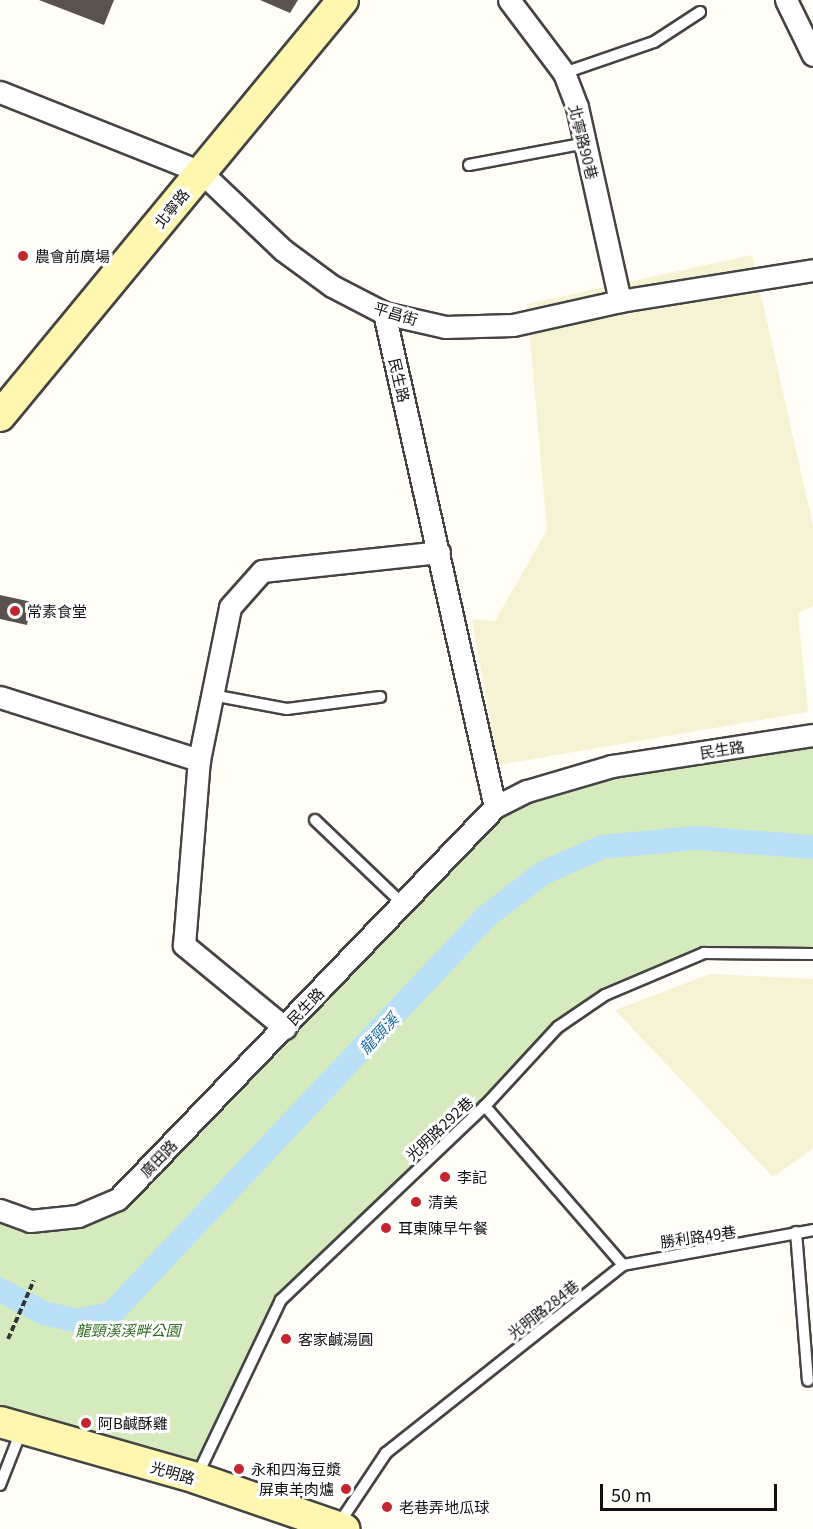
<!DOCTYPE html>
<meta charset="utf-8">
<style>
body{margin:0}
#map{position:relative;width:813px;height:1529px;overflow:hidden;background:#fffdf5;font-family:Georgia,"Noto Sans TC",serif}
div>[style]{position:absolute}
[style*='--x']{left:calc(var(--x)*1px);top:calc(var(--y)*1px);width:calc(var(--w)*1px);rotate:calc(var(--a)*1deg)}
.farmland>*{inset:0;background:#f6f3d4}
.green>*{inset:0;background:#d5ebbd}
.canal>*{height:24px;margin:-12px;padding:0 12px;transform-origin:12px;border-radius:12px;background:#b9e0f7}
.building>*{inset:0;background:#5a524d}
.path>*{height:4px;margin-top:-2px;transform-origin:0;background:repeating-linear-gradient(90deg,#333 0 6px,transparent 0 9px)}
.roads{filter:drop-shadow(2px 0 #444) drop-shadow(-2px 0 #444) drop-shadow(0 2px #444) drop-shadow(0 -2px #444)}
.service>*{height:10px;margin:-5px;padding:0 5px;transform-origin:5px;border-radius:5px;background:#fff}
.minor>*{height:21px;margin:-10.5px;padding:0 10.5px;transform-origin:10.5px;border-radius:10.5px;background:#fff}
.secondary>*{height:30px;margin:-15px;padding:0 15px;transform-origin:15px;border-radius:15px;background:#fff6b0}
.dots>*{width:16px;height:16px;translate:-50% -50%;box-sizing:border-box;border:3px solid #fff;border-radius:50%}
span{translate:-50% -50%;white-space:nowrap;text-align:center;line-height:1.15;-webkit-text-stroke:6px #fff;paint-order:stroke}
.street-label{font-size:15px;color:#111}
.poi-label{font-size:15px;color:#111}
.left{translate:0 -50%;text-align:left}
.right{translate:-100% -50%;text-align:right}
.park-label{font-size:15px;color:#2f6b1f;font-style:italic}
.water-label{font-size:16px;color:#1768a6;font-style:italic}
.scale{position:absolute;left:600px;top:1484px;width:177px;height:27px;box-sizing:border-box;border:3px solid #111;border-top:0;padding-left:8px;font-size:18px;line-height:21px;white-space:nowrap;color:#111;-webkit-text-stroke:4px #fff;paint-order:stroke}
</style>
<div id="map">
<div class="farmland">
<i style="clip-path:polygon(752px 255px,813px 526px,813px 606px,798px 613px,808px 712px,498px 765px,472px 619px,495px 621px,547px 530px,527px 304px)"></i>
<i style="clip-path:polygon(710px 974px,813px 979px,813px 1149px,773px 1177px,615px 1010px)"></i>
</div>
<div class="green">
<i style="clip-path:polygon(813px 735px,813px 954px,704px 953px,605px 995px,281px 1300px,196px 1478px,0 1422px,0 1210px,30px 1221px,118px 1199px,495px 807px,527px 791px)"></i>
</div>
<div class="canal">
<i style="--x:0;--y:1290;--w:50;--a:27.6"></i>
<i style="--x:44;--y:1313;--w:35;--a:13"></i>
<i style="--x:78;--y:1321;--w:35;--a:-13"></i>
<i style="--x:112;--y:1313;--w:546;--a:-46.63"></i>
<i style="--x:487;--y:916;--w:71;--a:-37.5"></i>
<i style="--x:543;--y:873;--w:64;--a:-23.8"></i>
<i style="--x:602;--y:847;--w:94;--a:-5.5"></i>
<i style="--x:696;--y:838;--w:117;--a:4.4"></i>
</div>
<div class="building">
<i style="clip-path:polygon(39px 0,114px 0,104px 25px)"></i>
<i style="clip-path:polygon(260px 0,298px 0,290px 13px)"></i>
<i style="clip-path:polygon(0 595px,32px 602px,27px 625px,0 619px)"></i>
</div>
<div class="path">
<i style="--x:8;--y:1339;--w:64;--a:-66.2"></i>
</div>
<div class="roads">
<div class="service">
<i style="--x:564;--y:73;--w:95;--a:-19"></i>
<i style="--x:654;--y:42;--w:55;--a:-33.1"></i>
<i style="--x:469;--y:165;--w:120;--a:-10.6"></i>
<i style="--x:212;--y:695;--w:76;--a:10.6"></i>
<i style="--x:287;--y:709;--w:94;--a:-7.4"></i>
<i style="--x:315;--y:820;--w:122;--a:43.7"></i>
<i style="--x:796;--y:1232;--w:149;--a:85.4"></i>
<i style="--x:623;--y:1265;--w:193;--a:-10.4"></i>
<i style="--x:196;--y:1478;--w:197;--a:-64.5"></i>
<i style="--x:281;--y:1300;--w:282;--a:-43.6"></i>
<i style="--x:485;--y:1106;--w:108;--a:-47.3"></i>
<i style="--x:558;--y:1027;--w:57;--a:-34.2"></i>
<i style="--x:605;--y:995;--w:108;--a:-23"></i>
<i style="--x:704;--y:953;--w:109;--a:0.5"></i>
<i style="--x:0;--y:1485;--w:60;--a:-68.6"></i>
<i style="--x:338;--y:1525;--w:87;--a:-56.3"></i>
<i style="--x:386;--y:1453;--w:303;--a:-38.4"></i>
<i style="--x:623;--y:1265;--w:211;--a:-131"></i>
</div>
<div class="minor">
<i style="--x:509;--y:0;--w:91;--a:53"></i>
<i style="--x:564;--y:73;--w:36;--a:69"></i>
<i style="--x:577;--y:107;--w:199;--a:77.5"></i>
<i style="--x:786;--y:0;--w:61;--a:63.9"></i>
<i style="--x:0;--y:92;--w:216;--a:21.7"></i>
<i style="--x:201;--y:172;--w:113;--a:43.6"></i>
<i style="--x:283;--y:250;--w:61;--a:36.3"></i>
<i style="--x:332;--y:286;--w:59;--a:27.4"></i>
<i style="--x:384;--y:313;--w:63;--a:12.9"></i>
<i style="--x:445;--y:327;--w:68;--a:-1.7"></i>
<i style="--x:513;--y:325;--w:110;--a:-12.6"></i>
<i style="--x:620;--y:301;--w:195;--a:-9.1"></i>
<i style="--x:384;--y:313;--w:506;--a:77.34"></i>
<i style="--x:0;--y:697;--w:209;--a:17.6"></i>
<i style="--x:285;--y:1028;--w:131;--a:-140.6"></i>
<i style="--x:184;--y:945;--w:186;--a:-85.4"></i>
<i style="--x:199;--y:760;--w:156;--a:-78.5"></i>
<i style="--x:230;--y:607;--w:48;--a:-48.4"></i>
<i style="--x:262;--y:571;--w:178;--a:-6.1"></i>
<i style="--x:0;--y:1210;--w:32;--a:20"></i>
<i style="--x:30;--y:1221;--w:48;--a:-5.9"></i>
<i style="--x:78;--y:1216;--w:43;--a:-23"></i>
<i style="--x:118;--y:1199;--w:544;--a:-46.12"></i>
<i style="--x:495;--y:807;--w:36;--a:-27"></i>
<i style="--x:527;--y:791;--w:89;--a:-16.4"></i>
<i style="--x:612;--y:766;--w:203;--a:-8.8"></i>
</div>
<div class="secondary">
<i style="--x:0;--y:416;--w:539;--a:-50.49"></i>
<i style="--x:0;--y:1422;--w:204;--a:15.9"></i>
<i style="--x:196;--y:1478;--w:157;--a:19"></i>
</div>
</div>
<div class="dots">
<i style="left:23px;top:256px;background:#c4262e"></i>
<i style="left:15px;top:611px;background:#c4262e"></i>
<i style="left:445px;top:1177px;background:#c4262e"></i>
<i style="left:416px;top:1202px;background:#c4262e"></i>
<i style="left:386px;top:1228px;background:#c4262e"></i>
<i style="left:286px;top:1339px;background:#c4262e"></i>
<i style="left:86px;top:1423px;background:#c4262e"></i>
<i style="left:239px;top:1469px;background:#c4262e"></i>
<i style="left:346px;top:1489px;background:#c4262e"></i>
<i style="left:387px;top:1507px;background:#c4262e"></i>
</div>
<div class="street-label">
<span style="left:584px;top:142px;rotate:76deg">北寧路90巷</span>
<span style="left:171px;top:208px;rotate:-51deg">北寧路</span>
<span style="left:396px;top:313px;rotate:17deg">平昌街</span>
<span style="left:400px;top:380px;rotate:77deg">民生路</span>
<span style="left:722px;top:749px;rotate:-9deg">民生路</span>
<span style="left:305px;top:1006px;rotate:-46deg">民生路</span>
<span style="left:439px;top:1128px;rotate:-43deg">光明路292巷</span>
<span style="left:158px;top:1158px;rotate:-46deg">廣田路</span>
<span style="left:698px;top:1236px;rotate:-8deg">勝利路49巷</span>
<span style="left:543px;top:1309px;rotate:-38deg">光明路284巷</span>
<span style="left:173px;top:1472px;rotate:16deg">光明路</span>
</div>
<div class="poi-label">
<span class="left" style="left:35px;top:256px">農會前廣場</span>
<span class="left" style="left:27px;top:611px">常素食堂</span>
<span class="left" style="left:457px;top:1177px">李記</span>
<span class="left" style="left:428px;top:1202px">清美</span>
<span class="left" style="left:398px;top:1228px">耳東陳早午餐</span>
<span class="left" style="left:298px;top:1339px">客家鹹湯圓</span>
<span class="left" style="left:98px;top:1423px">阿B鹹酥雞</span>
<span class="left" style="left:251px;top:1469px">永和四海豆漿</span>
<span class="right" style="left:334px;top:1489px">屏東羊肉爐</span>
<span class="left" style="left:399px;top:1507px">老巷弄地瓜球</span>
</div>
<div class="park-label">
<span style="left:128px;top:1330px">龍頸溪溪畔公園</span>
</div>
<div class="water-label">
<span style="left:378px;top:1033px;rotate:-47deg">龍頸溪</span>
</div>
<div class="scale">50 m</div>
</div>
